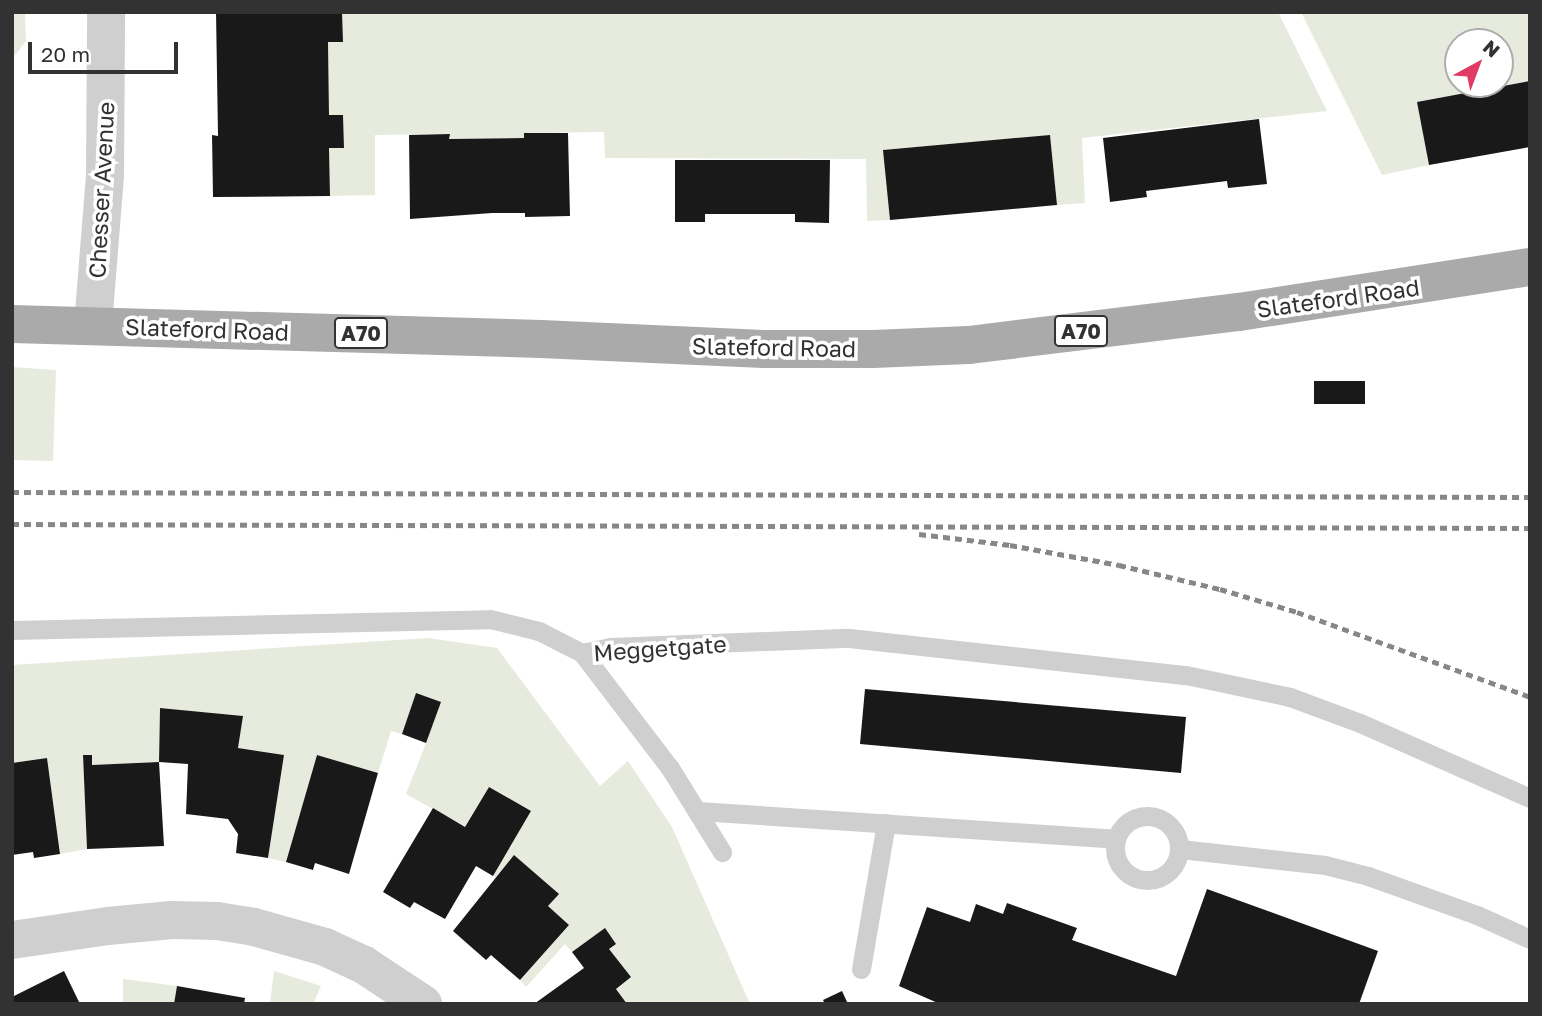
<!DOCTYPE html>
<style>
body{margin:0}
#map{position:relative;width:1542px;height:1016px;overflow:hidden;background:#fff;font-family:"Golos Text",sans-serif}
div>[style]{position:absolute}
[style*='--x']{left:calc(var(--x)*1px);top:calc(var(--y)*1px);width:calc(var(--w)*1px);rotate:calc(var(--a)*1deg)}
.green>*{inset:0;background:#e7ebde}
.building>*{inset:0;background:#191919}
.service>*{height:19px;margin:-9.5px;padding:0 9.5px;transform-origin:9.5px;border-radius:9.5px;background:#cfcfcf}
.service>.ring{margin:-9.5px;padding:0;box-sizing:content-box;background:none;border:19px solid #cfcfcf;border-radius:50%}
.minor>*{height:38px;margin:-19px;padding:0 19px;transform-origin:19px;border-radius:19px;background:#cfcfcf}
.tertiary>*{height:38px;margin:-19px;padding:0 19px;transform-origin:19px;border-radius:19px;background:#cfcfcf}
.primary>*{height:38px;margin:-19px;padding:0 19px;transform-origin:19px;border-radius:19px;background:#aaa}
.rail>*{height:5px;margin-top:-2.5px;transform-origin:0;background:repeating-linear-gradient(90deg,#878787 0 7px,transparent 0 12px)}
span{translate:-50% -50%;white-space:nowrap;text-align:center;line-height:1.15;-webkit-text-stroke:7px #fff;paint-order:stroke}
.shield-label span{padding:2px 5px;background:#fff;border:2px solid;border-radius:5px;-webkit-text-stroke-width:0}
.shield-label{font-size:21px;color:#323232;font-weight:700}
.street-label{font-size:23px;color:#323232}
.frame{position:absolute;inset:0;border:14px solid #323232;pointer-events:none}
.north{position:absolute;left:1444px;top:28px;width:70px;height:70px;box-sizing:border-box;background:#fff;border:2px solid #adadad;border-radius:50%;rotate:41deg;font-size:19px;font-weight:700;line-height:28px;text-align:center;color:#323232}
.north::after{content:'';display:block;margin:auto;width:24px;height:32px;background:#e23b63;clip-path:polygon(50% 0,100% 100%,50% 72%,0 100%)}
.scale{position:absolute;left:28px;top:42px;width:150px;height:32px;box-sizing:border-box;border:4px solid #323232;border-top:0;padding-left:9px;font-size:21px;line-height:24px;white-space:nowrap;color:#323232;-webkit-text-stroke:5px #fff;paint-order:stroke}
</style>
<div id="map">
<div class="green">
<i style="clip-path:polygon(12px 12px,25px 12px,26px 41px,12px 59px)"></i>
<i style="clip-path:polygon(342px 12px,1278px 12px,1327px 111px,1082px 138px,1085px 203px,1057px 205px,1050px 135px,884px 150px,890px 220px,867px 221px,866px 159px,605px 158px,604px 132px,524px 133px,524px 138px,449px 139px,449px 134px,375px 135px,375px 195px,330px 196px,329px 148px,344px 148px,343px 115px,329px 115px,328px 42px,342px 42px)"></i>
<i style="clip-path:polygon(evenodd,1301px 12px,1530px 12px,1530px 81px,1418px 102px,1429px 165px,1382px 175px,1301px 12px,1458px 42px,1500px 42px,1500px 84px,1458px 84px,1458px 42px)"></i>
<i style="clip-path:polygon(12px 367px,56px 370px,53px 461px,12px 460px)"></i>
<i style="clip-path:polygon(428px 638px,497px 648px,600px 786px,628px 761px,672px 827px,750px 1004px,627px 1004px,616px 989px,630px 977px,609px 949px,616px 944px,605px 929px,572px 952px,565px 944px,526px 987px,520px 980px,569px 925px,548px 906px,558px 894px,514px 855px,496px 878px,493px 876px,531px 811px,489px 787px,465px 827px,406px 794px,426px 743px,416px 694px,402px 734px,391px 731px,378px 773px,317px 755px,286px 862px,268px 858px,284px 755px,238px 748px,243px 716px,160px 708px,159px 762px,92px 765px,91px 755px,83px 755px,87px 849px,60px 854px,47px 758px,12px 763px,12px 665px)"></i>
<i style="clip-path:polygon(274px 971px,321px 986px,313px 1004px,270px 1004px)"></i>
<i style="clip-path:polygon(123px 979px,177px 986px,174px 1004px,123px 1004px)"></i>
</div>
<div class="building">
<i style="clip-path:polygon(216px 12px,342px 12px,343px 42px,328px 42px,329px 115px,343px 115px,344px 148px,329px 148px,330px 196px,213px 197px,212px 135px,218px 136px)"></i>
<i style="clip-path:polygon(1530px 81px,1530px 147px,1429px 165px,1417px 102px)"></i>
<i style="clip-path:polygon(1259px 119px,1267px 184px,1228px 188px,1227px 181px,1146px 191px,1147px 197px,1110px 202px,1103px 138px)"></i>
<i style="clip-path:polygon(524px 133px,568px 133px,570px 216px,525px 217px,525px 213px,492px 213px,410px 219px,409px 135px,450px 134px,449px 139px,524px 138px)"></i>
<i style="clip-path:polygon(1050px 135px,1057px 205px,890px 220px,883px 150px)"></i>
<i style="clip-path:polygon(675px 160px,830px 160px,829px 223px,795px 222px,795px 214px,705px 214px,705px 222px,675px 222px)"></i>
<i style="clip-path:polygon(1314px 381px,1365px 381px,1365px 404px,1314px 404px)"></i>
<i style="clip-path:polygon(865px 689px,1186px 717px,1181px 773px,860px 744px)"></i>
<i style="clip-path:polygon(416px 693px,441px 702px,426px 743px,402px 734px)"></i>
<i style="clip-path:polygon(160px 708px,243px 716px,238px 748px,284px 755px,268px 858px,236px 853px,238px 834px,228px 819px,186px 814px,188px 764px,159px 762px)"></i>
<i style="clip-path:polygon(83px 755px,92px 755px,92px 765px,159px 762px,164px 846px,87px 849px)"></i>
<i style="clip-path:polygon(317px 755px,378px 773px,349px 874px,315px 863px,313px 870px,286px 862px)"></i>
<i style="clip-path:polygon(47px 758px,60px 854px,34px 858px,33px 852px,12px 855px,12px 763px)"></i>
<i style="clip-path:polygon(489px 787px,531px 811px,493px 876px,476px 866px,445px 919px,414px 902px,410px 908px,383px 892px,433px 808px,465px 827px)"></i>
<i style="clip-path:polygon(514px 855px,559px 894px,548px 906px,569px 925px,520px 980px,491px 955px,486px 960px,453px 931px)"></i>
<i style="clip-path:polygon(1207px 889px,1378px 951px,1359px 1004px,940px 1004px,899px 986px,927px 907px,970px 922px,976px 904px,1003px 914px,1007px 903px,1077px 928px,1072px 940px,1176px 976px)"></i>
<i style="clip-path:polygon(605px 928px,616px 944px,609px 949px,631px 977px,616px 989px,627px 1004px,534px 1004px,584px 968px,572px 952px)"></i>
<i style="clip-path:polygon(64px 971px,80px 1004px,12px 1004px,12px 997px)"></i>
<i style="clip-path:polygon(177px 986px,245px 998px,244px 1004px,174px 1004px)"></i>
<i style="clip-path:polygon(842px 991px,848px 1004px,825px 1004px,823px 1000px)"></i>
</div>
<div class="service">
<i style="--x:12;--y:630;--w:478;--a:-1.3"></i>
<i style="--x:490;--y:619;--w:50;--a:13.8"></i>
<i style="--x:539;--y:631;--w:48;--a:27.1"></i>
<i style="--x:582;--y:653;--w:29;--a:-12"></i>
<i style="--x:610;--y:647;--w:239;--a:-2.2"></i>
<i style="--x:849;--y:638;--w:339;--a:6.3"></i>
<i style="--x:1186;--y:675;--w:106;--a:11.9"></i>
<i style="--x:1290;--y:697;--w:75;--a:20.4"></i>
<i style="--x:1360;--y:723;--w:186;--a:23.8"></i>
<i style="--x:582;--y:653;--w:145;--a:52.6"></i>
<i style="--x:670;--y:768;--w:99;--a:58.2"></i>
<i style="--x:698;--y:811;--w:418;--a:3.8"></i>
<i class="ring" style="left:1115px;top:816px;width:45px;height:45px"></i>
<i style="--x:1180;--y:849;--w:146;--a:6.3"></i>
<i style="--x:1325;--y:865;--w:44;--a:14.3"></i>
<i style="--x:1368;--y:876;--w:116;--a:19.7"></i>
<i style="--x:1477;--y:915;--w:58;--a:24.4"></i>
<i style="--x:861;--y:969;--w:148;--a:-80.3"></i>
</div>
<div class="minor">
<i style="--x:12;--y:940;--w:97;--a:-8.3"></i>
<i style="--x:108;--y:926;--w:64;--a:-5.4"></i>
<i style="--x:172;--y:920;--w:45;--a:1.3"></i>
<i style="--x:217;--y:921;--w:37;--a:9"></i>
<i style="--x:254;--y:927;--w:74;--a:15.7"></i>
<i style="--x:325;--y:947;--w:43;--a:24.8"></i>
<i style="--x:364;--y:965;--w:71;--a:33.5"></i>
</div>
<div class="tertiary">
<i style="--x:93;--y:325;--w:150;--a:-85.4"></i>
<i style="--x:105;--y:175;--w:163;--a:-89.6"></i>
</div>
<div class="primary">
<i style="--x:12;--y:324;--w:529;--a:1.62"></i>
<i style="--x:541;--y:339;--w:223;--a:2.6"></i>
<i style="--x:764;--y:349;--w:109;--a:0"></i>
<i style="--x:873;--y:349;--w:96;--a:-2.4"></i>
<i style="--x:969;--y:345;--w:272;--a:-7"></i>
<i style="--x:1239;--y:312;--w:294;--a:-8.8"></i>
</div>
<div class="rail">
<i style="--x:12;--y:492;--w:1518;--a:0.19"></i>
<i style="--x:12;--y:524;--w:1518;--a:0.15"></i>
<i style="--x:919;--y:534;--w:92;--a:6.9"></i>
<i style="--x:1010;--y:545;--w:111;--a:10.4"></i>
<i style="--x:1119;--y:565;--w:104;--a:13.4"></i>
<i style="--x:1220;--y:589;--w:80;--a:16.6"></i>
<i style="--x:1297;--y:612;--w:248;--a:20"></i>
</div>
<div class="shield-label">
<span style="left:1081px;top:331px">A70</span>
<span style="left:361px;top:333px">A70</span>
</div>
<div class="street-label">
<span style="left:101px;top:190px;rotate:-87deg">Chesser Avenue</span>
<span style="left:1338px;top:298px;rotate:-8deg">Slateford Road</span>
<span style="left:207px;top:329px;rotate:2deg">Slateford Road</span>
<span style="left:774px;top:347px;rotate:1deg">Slateford Road</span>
<span style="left:660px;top:648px;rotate:-4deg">Meggetgate</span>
</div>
<div class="frame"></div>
<div class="north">N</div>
<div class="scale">20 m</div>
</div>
